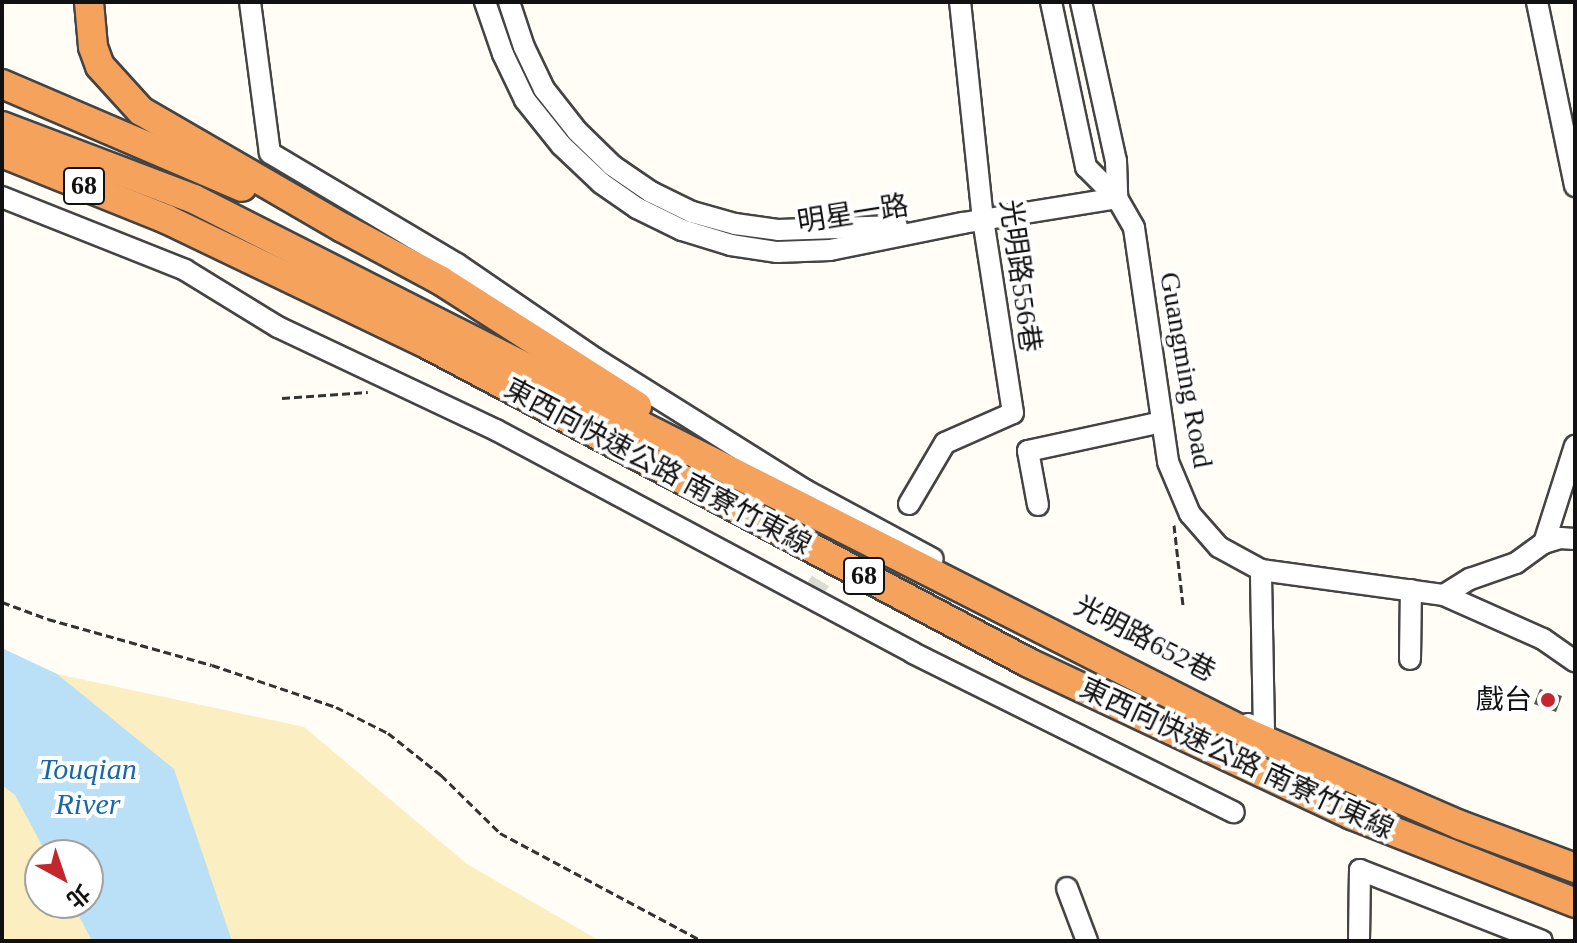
<!DOCTYPE html>
<meta charset="utf-8">
<style>
body{margin:0}
#map{position:relative;width:1577px;height:943px;overflow:hidden;background:#fffdf5;font-family:"Times New Roman","Noto Sans TC",serif}
div>[style]{position:absolute}
[style*='--x']{left:calc(var(--x)*1px);top:calc(var(--y)*1px);width:calc(var(--w)*1px);rotate:calc(var(--a)*1deg)}
.sand>*{inset:0;background:#fbeec1}
.water>*{inset:0;background:#b9e0f7}
.building>*{inset:0;background:#5a524d}
.minor-tunnel>*{height:20px;margin-top:-10px;transform-origin:0;background:repeating-linear-gradient(90deg,#dbdad3 0 20px,transparent 0 30px)}
.path>*{height:3px;margin-top:-1.5px;transform-origin:0;background:repeating-linear-gradient(90deg,#333 0 8px,transparent 0 12px)}
.roads{filter:drop-shadow(2px 0 #444) drop-shadow(-2px 0 #444) drop-shadow(0 2px #444) drop-shadow(0 -2px #444)}
.minor>*{height:20px;margin:-10px;padding:0 10px;transform-origin:10px;border-radius:10px;background:#fff}
.highway>*{height:28px;margin:-14px;padding:0 14px;transform-origin:14px;border-radius:14px;background:#f5a25d}
.dots>*{width:22px;height:22px;translate:-50% -50%;box-sizing:border-box;border:4px solid #fff;border-radius:50%}
span{translate:-50% -50%;white-space:nowrap;text-align:center;line-height:1.15;-webkit-text-stroke:8px #fff;paint-order:stroke}
.shield-label span{padding:2px 6px;background:#fff;border:2px solid;border-radius:6px;-webkit-text-stroke-width:0}
.shield-label{font-size:26px;color:#111;font-weight:700}
.street-label{font-size:28px;color:#111}
.poi-label{font-size:28px;color:#111}
.right{translate:-100% -50%;text-align:right}
.water-label{font-size:30px;color:#1768a6;font-style:italic}
.frame{position:absolute;inset:0;border:4px solid #111;pointer-events:none}
.north{position:absolute;left:24px;top:839px;width:80px;height:80px;box-sizing:border-box;background:#fff;border:2px solid #a0a0a0;border-radius:50%;rotate:140deg;font-size:22px;font-weight:700;line-height:32px;text-align:center;color:#111}
.north::after{content:'';display:block;margin:auto;width:28px;height:36px;background:#c4262e;clip-path:polygon(50% 0,100% 100%,50% 72%,0 100%)}
</style>
<div id="map">
<div class="sand">
<i style="clip-path:polygon(evenodd,2px 650px,57px 674px,304px 727px,467px 864px,600px 941px,2px 941px,2px 650px,40px 855px,88px 855px,88px 903px,40px 903px,40px 855px)"></i>
</div>
<div class="water">
<i style="clip-path:polygon(2px 648px,57px 674px,174px 769px,232px 941px,92px 941px,72px 903px,88px 903px,88px 855px,47px 855px,15px 795px,2px 785px)"></i>
</div>
<div class="building">
<i style="clip-path:polygon(1540px 689px,1562px 696px,1556px 712px,1534px 704px)"></i>
</div>
<div class="minor-tunnel">
<i style="--x:810;--y:598;--w:89;--a:-58.8"></i>
</div>
<div class="path">
<i style="--x:282;--y:398;--w:86;--a:-4"></i>
<i style="--x:1174;--y:525;--w:81;--a:83.6"></i>
<i style="--x:2;--y:602;--w:49;--a:20.3"></i>
<i style="--x:48;--y:619;--w:170;--a:15.7"></i>
<i style="--x:212;--y:665;--w:131;--a:18.7"></i>
<i style="--x:336;--y:707;--w:58;--a:26.6"></i>
<i style="--x:388;--y:733;--w:68;--a:38.4"></i>
<i style="--x:441;--y:775;--w:83;--a:44.5"></i>
<i style="--x:500;--y:833;--w:229;--a:28.1"></i>
</div>
<div class="roads">
<div class="minor">
<i style="--x:250;--y:2;--w:152;--a:82.5"></i>
<i style="--x:270;--y:153;--w:217;--a:30.7"></i>
<i style="--x:457;--y:264;--w:168;--a:34.4"></i>
<i style="--x:596;--y:359;--w:247;--a:32.1"></i>
<i style="--x:805;--y:490;--w:145;--a:28.3"></i>
<i style="--x:485;--y:2;--w:55;--a:70.9"></i>
<i style="--x:503;--y:54;--w:51;--a:64.4"></i>
<i style="--x:525;--y:100;--w:58;--a:51.3"></i>
<i style="--x:561;--y:145;--w:55;--a:43.5"></i>
<i style="--x:601;--y:183;--w:44;--a:34.8"></i>
<i style="--x:637;--y:208;--w:50;--a:26.1"></i>
<i style="--x:682;--y:230;--w:51;--a:17"></i>
<i style="--x:731;--y:245;--w:47;--a:8.7"></i>
<i style="--x:777;--y:252;--w:53;--a:-2.2"></i>
<i style="--x:830;--y:250;--w:136;--a:-11.5"></i>
<i style="--x:963;--y:223;--w:156;--a:-9.2"></i>
<i style="--x:509;--y:2;--w:47;--a:71.6"></i>
<i style="--x:524;--y:47;--w:47;--a:64.5"></i>
<i style="--x:544;--y:89;--w:53;--a:51.8"></i>
<i style="--x:577;--y:131;--w:50;--a:44.2"></i>
<i style="--x:613;--y:166;--w:46;--a:34.4"></i>
<i style="--x:651;--y:192;--w:46;--a:26"></i>
<i style="--x:692;--y:212;--w:45;--a:15.6"></i>
<i style="--x:735;--y:224;--w:43;--a:7.9"></i>
<i style="--x:778;--y:230;--w:119;--a:-1.9"></i>
<i style="--x:1051;--y:2;--w:169;--a:78"></i>
<i style="--x:1086;--y:167;--w:44;--a:45"></i>
<i style="--x:1117;--y:198;--w:34;--a:60"></i>
<i style="--x:1134;--y:228;--w:236;--a:81.7"></i>
<i style="--x:1168;--y:462;--w:56;--a:67.1"></i>
<i style="--x:1190;--y:514;--w:44;--a:48.7"></i>
<i style="--x:1219;--y:547;--w:48;--a:28.7"></i>
<i style="--x:1261;--y:570;--w:185;--a:7.8"></i>
<i style="--x:1444;--y:595;--w:108;--a:24"></i>
<i style="--x:1543;--y:639;--w:39;--a:35"></i>
<i style="--x:1081;--y:2;--w:163;--a:77.6"></i>
<i style="--x:1116;--y:161;--w:37;--a:88"></i>
<i style="--x:1537;--y:2;--w:188;--a:78.3"></i>
<i style="--x:2;--y:197;--w:197;--a:21.7"></i>
<i style="--x:185;--y:270;--w:109;--a:31.5"></i>
<i style="--x:278;--y:327;--w:241;--a:25.3"></i>
<i style="--x:496;--y:430;--w:473;--a:28.1"></i>
<i style="--x:913;--y:653;--w:358;--a:26.4"></i>
<i style="--x:909;--y:504;--w:71;--a:-59.5"></i>
<i style="--x:945;--y:443;--w:74;--a:-23.8"></i>
<i style="--x:1013;--y:413;--w:195;--a:-98.8"></i>
<i style="--x:983;--y:220;--w:219;--a:-96"></i>
<i style="--x:1038;--y:505;--w:55;--a:-100.5"></i>
<i style="--x:1028;--y:451;--w:137;--a:-12.2"></i>
<i style="--x:1544;--y:543;--w:102;--a:-72.3"></i>
<i style="--x:1444;--y:595;--w:31;--a:-32"></i>
<i style="--x:1470;--y:579;--w:49;--a:-19.2"></i>
<i style="--x:1516;--y:563;--w:34;--a:-36"></i>
<i style="--x:1544;--y:543;--w:17;--a:-17"></i>
<i style="--x:1560;--y:538;--w:15;--a:4"></i>
<i style="--x:1410;--y:659;--w:69;--a:-89.2"></i>
<i style="--x:1248;--y:724;--w:18;--a:27"></i>
<i style="--x:1264;--y:732;--w:162;--a:-91.1"></i>
<i style="--x:1067;--y:888;--w:57;--a:69.3"></i>
<i style="--x:1359;--y:941;--w:71;--a:-89.2"></i>
<i style="--x:1360;--y:870;--w:195;--a:21.3"></i>
</div>
<div class="highway">
<i style="--x:89;--y:2;--w:45;--a:84.9"></i>
<i style="--x:93;--y:47;--w:20;--a:70"></i>
<i style="--x:100;--y:66;--w:61;--a:47.7"></i>
<i style="--x:141;--y:111;--w:233;--a:30.1"></i>
<i style="--x:343;--y:228;--w:110;--a:28.2"></i>
<i style="--x:440;--y:280;--w:234;--a:32.6"></i>
<i style="--x:2;--y:84;--w:261;--a:23.2"></i>
<i style="--x:2;--y:126;--w:205;--a:20.8"></i>
<i style="--x:194;--y:199;--w:1178;--a:26.89"></i>
<i style="--x:1245;--y:732;--w:234;--a:23.4"></i>
<i style="--x:1460;--y:825;--w:123;--a:20.5"></i>
<i style="--x:2;--y:153;--w:177;--a:21.9"></i>
<i style="--x:166;--y:219;--w:287;--a:25.6"></i>
<i style="--x:425;--y:343;--w:684;--a:27.91"></i>
<i style="--x:1029;--y:663;--w:357;--a:25.2"></i>
<i style="--x:1352;--y:815;--w:240;--a:21.5"></i>
</div>
</div>
<div class="dots">
<i style="left:1548px;top:700px;background:#c4262e"></i>
</div>
<div class="shield-label">
<span style="left:84px;top:186px">68</span>
<span style="left:864px;top:576px">68</span>
</div>
<div class="street-label">
<span style="left:853px;top:214px;rotate:-9deg">明星一路</span>
<span style="left:1020px;top:276px;rotate:82deg">光明路556巷</span>
<span style="left:1186px;top:370px;rotate:80deg">Guangming Road</span>
<span style="left:658px;top:467px;rotate:28deg">東西向快速公路 南寮竹東線</span>
<span style="left:1145px;top:639px;rotate:27deg">光明路652巷</span>
<span style="left:1237px;top:759px;rotate:25deg">東西向快速公路 南寮竹東線</span>
</div>
<div class="poi-label">
<span class="right" style="left:1532px;top:700px">戲台</span>
</div>
<div class="water-label">
<span style="left:88px;top:786px">Touqian<br>River</span>
</div>
<div class="frame"></div>
<div class="north">北</div>
</div>
